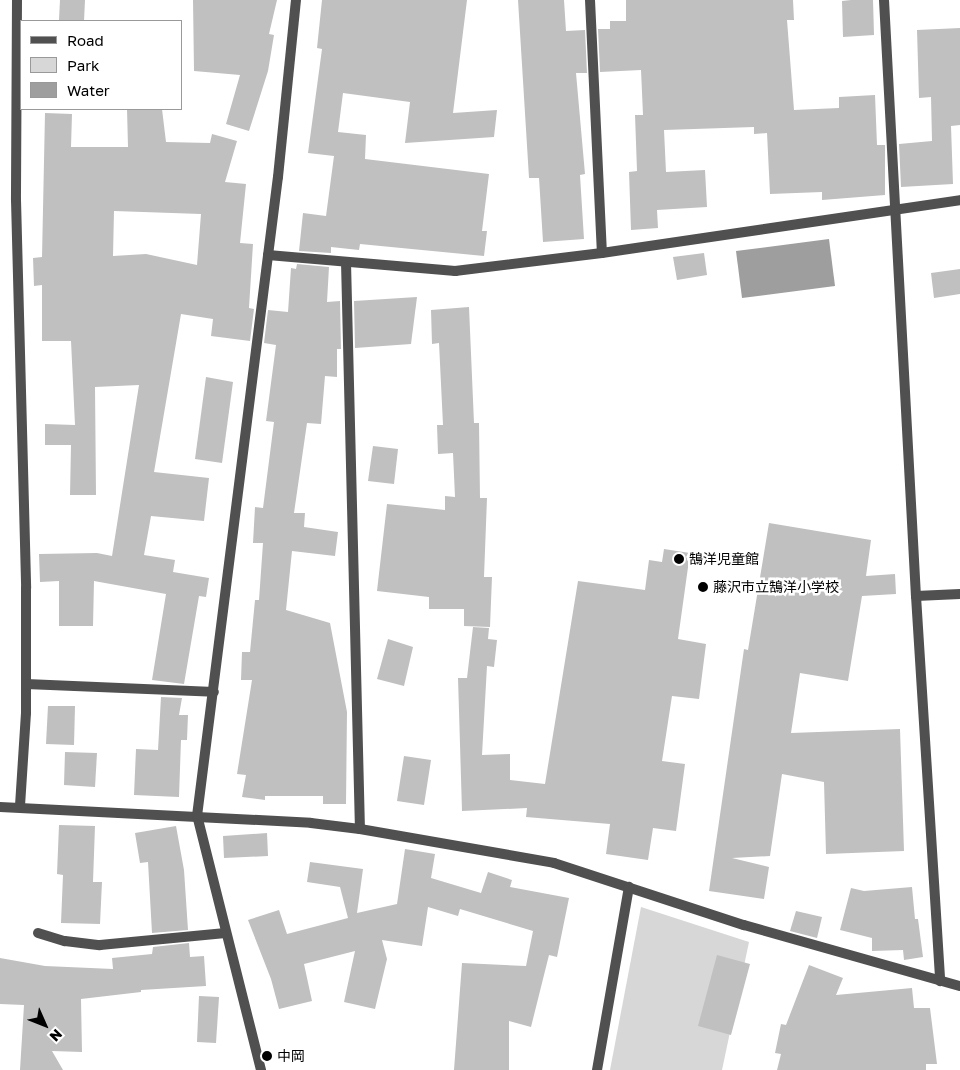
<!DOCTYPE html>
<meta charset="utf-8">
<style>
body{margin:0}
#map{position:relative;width:960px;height:1070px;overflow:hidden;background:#fff;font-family:"Golos Text","Noto Sans JP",sans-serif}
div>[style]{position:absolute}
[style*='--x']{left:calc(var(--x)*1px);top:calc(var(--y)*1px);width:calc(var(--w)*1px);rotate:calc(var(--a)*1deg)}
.green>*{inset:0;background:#d7d7d7}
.water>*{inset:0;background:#9e9e9e}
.building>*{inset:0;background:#c0c0c0}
.minor>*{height:10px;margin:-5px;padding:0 5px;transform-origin:5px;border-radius:5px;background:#505050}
.dots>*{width:14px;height:14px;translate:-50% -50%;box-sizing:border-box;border:2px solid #fff;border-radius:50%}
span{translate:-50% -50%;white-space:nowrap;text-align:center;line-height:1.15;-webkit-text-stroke:5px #fff;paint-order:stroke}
.poi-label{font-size:14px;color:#000}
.left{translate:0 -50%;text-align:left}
.legend{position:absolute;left:20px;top:20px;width:162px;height:90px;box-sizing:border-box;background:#fff;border:1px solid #999;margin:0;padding:6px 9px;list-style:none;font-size:15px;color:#000}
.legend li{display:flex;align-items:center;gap:10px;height:25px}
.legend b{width:25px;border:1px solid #999}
.north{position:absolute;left:20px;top:1000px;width:50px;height:50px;-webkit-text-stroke:4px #fff;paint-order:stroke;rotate:134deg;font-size:14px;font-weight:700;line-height:20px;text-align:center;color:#000}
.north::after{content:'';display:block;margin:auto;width:18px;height:22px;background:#000;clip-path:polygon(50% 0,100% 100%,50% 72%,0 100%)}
</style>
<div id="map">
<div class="green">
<i style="clip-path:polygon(641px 907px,749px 942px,722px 1070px,610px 1070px)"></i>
</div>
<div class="water">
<i style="clip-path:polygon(829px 239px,835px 286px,742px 298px,736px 251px)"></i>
</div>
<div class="building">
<i style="clip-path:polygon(60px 0,85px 0,84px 21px,59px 20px)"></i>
<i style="clip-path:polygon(193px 0,277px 0,269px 34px,274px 35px,268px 71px,249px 131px,226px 124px,240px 75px,194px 71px)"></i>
<i style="clip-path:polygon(322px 0,467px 0,453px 113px,497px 110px,494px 137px,405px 143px,410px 102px,343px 93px,338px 132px,366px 135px,365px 159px,489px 174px,482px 231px,487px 231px,484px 256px,360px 244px,359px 250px,331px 247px,331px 253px,299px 251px,303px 213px,326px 216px,334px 156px,308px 153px,322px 49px,317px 48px)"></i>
<i style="clip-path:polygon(518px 0,564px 0,566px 31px,585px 30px,587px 73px,576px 73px,585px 174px,580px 175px,584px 239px,543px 242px,539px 178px,529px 178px)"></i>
<i style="clip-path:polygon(626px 0,793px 0,794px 20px,787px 20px,794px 110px,839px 108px,839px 97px,875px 95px,877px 145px,885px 145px,885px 195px,822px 200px,822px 192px,770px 194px,767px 133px,754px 134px,754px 127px,664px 130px,666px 172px,705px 170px,707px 207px,657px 210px,658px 228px,631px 230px,629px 172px,637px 171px,635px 115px,643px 115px,641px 70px,600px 72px,598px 29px,610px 29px,610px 21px,626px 21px)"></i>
<i style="clip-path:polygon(851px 0,873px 0,874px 35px,843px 37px,842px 1px)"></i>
<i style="clip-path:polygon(960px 28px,960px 125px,951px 126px,953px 184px,901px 187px,899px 144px,932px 141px,931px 97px,919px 98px,917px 30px)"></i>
<i style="clip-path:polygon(evenodd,127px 109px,162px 109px,166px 142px,210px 143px,212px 134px,237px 141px,225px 182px,246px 184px,240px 243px,253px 244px,249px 308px,254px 309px,250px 341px,211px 336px,213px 319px,181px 314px,154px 472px,209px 478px,204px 521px,151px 516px,144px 555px,175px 560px,173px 572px,209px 578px,206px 597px,199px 596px,184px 684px,152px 680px,166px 594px,94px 581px,93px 626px,59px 626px,59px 581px,40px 582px,39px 554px,97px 553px,112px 556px,139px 385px,95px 387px,96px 495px,70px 495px,71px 445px,45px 445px,45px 424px,75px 425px,71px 341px,42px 341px,42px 285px,34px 286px,33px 258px,42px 257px,45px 113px,72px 114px,71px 147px,128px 147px,127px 109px,114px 211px,201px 214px,197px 265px,146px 254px,113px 256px,114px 211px)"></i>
<i style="clip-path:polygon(704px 253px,707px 275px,677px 280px,673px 257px)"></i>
<i style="clip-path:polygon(297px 264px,329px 267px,327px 302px,340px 301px,341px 349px,337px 349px,337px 377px,325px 376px,321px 424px,307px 423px,294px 513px,305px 513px,304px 527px,338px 532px,335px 556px,292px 551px,286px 610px,330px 623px,347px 712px,346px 804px,323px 804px,323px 796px,265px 796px,265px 800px,242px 797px,246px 775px,237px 774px,252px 680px,241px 680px,242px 652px,250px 652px,255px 600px,259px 600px,263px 543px,253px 543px,255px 507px,263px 508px,274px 422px,266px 421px,276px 345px,264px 343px,268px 310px,288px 312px,291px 268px,296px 269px)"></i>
<i style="clip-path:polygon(960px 269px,960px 294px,934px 298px,931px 273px)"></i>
<i style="clip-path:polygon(417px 297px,411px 344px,355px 348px,354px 301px)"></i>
<i style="clip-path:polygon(469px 307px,474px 423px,479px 423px,480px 498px,487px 498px,484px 577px,492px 577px,490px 627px,464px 626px,464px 609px,429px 609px,429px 597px,377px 591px,387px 504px,445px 510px,445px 496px,455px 497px,453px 453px,438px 454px,437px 425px,443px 425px,439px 343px,432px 344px,431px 310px)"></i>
<i style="clip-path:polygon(206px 377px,233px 382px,222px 463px,195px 459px)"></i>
<i style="clip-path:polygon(373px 446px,398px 449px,394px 484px,368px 481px)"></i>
<i style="clip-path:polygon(769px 523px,871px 540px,866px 576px,895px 574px,896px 594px,862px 596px,848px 681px,800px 673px,791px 733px,900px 729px,904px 851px,826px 854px,824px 782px,782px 774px,770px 856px,732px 858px,769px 867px,764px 899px,709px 891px,744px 649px,748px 650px)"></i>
<i style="clip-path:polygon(664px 549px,690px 553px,678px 639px,706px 644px,699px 699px,672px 696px,662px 761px,685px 764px,676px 831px,653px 828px,648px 860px,606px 854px,610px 824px,526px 817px,527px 808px,462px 811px,458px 678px,467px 678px,473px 627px,489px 628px,488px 639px,497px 640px,494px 667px,487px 666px,482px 755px,510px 754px,510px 780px,545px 784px,578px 581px,645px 590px,649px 560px,662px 562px)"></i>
<i style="clip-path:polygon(388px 639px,413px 647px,404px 686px,377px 679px)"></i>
<i style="clip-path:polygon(161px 697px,182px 698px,179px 715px,188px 715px,187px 740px,181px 740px,179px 797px,134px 795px,136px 749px,158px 750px)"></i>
<i style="clip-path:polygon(48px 706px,75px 706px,74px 745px,46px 744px)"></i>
<i style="clip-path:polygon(65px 752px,97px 753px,95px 787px,64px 785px)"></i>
<i style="clip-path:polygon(404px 756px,431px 760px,424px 805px,397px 801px)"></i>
<i style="clip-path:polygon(59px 825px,95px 826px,93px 882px,102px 882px,100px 924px,61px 923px,63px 875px,57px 874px)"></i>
<i style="clip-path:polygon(176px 826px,184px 870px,188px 930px,152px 933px,148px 862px,140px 863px,135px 833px)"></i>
<i style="clip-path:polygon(267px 833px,268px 856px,224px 858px,223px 836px)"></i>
<i style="clip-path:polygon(405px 849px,435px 854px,431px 878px,481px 893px,488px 872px,512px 880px,510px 887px,569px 898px,557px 957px,549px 955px,531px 1027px,509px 1021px,509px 1070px,454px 1070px,462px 963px,526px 966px,533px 931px,460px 909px,458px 916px,428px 907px,422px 946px,382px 940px,387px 959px,375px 1009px,344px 1002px,355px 951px,304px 964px,312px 1001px,279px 1009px,271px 979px,248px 920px,279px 910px,287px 934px,348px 918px,340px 887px,307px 882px,310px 862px,363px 869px,357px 913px,397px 904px)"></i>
<i style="clip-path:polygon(912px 887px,915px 919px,918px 919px,923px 957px,904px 960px,903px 950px,872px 951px,872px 938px,840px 930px,851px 888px,864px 891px)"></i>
<i style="clip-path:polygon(796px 911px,822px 917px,817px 938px,790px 931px)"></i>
<i style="clip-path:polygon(189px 943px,190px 957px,204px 956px,206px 986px,141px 990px,141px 992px,81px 999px,82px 1052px,52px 1051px,63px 1070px,20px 1070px,24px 1005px,0 1004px,0 958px,45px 966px,113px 969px,112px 958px,152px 954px,153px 947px)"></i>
<i style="clip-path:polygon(717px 955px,750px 964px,731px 1035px,698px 1026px)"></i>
<i style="clip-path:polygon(809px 965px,843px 978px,836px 995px,912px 988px,914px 1008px,930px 1008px,937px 1064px,926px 1064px,926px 1070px,777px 1070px,781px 1054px,775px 1053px,781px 1024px,786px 1025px)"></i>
<i style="clip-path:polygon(199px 996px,219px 997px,216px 1043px,197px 1042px)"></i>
</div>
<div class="minor">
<i style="--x:17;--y:0;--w:200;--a:90.3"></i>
<i style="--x:16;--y:200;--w:388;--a:88.5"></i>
<i style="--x:26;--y:588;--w:125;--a:90"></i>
<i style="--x:26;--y:713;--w:94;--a:93.7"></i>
<i style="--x:590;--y:0;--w:253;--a:87.3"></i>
<i style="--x:884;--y:0;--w:597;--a:86.93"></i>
<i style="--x:916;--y:596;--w:386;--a:86.4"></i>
<i style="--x:268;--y:255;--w:188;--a:4.9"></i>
<i style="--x:455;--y:271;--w:148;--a:-7"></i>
<i style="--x:602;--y:253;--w:362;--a:-8.4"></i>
<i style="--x:346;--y:262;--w:567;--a:88.59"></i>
<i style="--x:916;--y:596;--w:44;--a:-2.6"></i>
<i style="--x:26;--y:684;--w:188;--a:2.4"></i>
<i style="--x:0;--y:807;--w:311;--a:2.9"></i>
<i style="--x:311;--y:823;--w:49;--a:7"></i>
<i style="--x:360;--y:829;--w:197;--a:9.9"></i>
<i style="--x:554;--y:863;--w:200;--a:18.1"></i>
<i style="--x:744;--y:925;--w:224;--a:15.8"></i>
<i style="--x:38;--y:933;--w:28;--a:17"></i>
<i style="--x:65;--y:941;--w:35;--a:7"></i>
<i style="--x:100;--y:945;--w:126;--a:-5.5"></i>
<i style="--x:261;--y:1070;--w:262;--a:-104.1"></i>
<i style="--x:197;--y:816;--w:644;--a:-82.78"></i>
<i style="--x:278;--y:177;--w:178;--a:-84.2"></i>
<i style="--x:597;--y:1070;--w:186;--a:-80.1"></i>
</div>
<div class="dots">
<i style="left:679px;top:559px;background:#000"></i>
<i style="left:703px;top:587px;background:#000"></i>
<i style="left:267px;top:1056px;background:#000"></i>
</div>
<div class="poi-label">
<span class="left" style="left:689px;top:559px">鵠洋児童館</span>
<span class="left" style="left:713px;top:587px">藤沢市立鵠洋小学校</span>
<span class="left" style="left:277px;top:1056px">中岡</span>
</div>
<ul class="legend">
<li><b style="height:6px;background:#505050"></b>Road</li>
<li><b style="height:14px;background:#d7d7d7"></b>Park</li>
<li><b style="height:14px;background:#9e9e9e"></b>Water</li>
</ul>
<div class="north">N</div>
</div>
